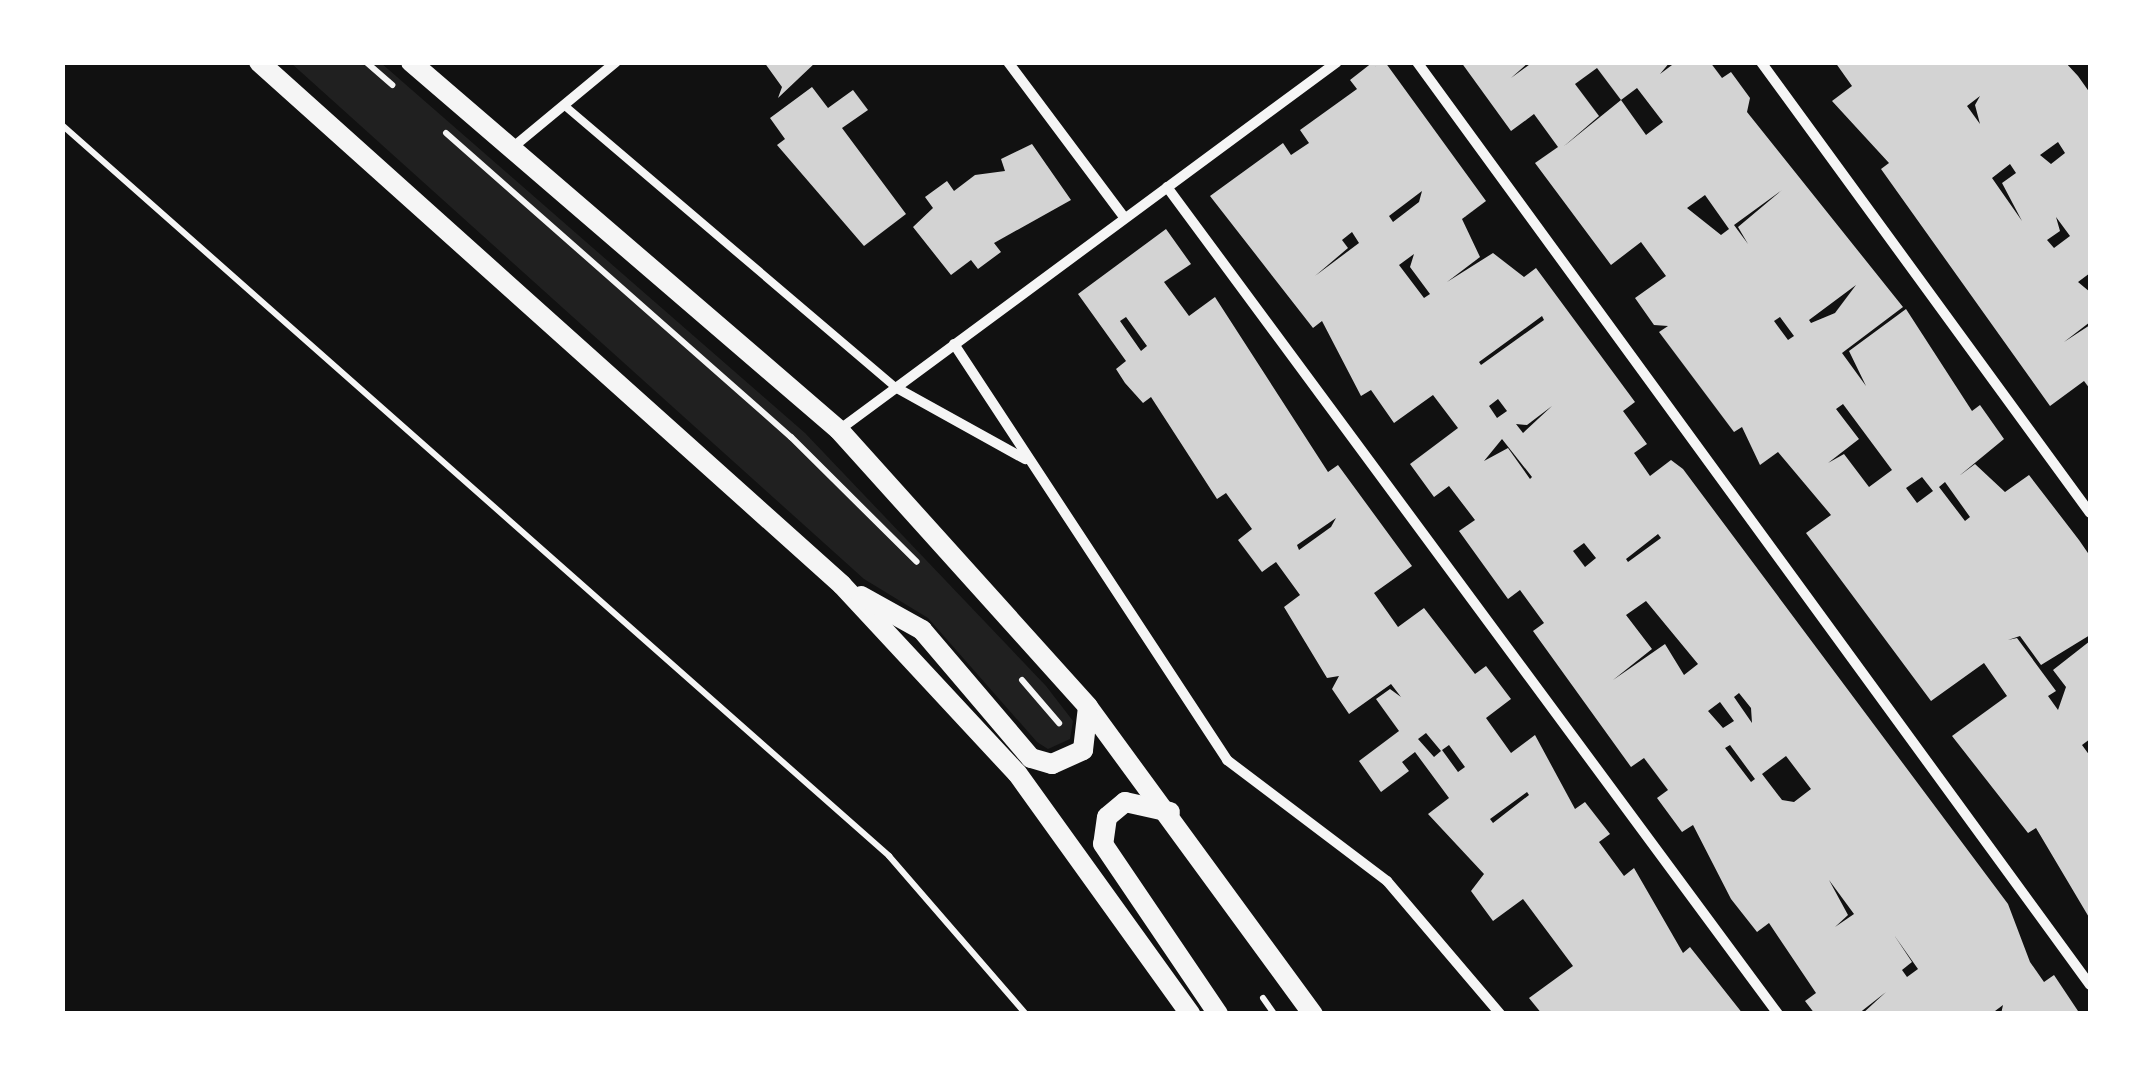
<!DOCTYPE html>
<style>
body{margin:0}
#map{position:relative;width:2153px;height:1076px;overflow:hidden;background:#111;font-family:Overpass,sans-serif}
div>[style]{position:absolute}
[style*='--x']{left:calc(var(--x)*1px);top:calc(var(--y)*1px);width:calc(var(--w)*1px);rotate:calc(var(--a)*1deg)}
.green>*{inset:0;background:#202020}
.building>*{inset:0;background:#d3d3d3}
.path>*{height:6px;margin:-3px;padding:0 3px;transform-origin:3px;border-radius:3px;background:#f5f5f5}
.service>*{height:8px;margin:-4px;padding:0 4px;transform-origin:4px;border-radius:4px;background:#f5f5f5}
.minor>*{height:10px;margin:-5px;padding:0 5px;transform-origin:5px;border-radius:5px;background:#f5f5f5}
.secondary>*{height:20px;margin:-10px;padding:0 10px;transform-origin:10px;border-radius:10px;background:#f5f5f5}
span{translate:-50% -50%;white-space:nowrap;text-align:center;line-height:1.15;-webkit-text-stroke:10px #fff;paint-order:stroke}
.frame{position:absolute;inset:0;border:65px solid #fff;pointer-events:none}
</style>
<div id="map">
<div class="green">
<i style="clip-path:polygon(291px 63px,381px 63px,805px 433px,1046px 686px,1073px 721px,1070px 739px,1048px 749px,1037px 742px,928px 618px,864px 579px)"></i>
</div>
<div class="building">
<i style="clip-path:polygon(764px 62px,816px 62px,778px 98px,782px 87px)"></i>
<i style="clip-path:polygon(evenodd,1373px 62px,1385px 62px,1486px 201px,1462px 219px,1480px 257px,1447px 282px,1493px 253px,1524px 277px,1536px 268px,1635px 402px,1623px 411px,1647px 444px,1634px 453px,1650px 476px,1671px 460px,1683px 469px,2008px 904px,2030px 962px,2044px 982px,2054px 975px,2080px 1014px,2001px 1014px,2003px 1005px,1991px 1014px,1862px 1014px,1886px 992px,1858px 1014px,1815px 1014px,1805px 1001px,1816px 993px,1769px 923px,1757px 932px,1731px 899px,1693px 825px,1682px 832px,1657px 798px,1668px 790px,1644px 758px,1631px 767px,1533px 631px,1544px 623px,1520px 590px,1508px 599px,1459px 531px,1475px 520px,1449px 486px,1434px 497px,1410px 464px,1458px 428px,1433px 395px,1394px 423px,1371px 390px,1361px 396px,1322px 321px,1313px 328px,1210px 196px,1283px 143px,1291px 155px,1309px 143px,1300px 130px,1357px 89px,1350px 80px,1373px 62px,1422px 191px,1419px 202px,1393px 222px,1389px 216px,1422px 191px,1373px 62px,1352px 232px,1359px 243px,1315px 276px,1348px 248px,1342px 240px,1352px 232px,1373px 62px,1414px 254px,1410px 267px,1430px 294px,1424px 298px,1399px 265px,1414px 254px,1373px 62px,1542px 316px,1544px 320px,1481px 365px,1479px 362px,1542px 316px,1373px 62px,1498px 399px,1507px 411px,1497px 418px,1489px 406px,1498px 399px,1373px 62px,1552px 406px,1523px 433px,1516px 424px,1527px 425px,1552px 406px,1373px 62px,1502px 439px,1532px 477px,1530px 479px,1508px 448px,1484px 461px,1502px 439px,1373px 62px,1658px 534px,1661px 538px,1628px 562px,1626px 559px,1658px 534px,1373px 62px,1584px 543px,1596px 558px,1585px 567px,1573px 551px,1584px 543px,1373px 62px,1646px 601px,1698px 664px,1684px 675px,1665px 644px,1613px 680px,1652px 649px,1626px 615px,1646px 601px,1373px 62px,1739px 693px,1751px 708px,1752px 723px,1734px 697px,1739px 693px,1373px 62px,1720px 702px,1734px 721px,1723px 728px,1708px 711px,1720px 702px,1373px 62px,1730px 745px,1755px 779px,1751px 782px,1725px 748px,1730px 745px,1373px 62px,1786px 756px,1811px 789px,1794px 802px,1782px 800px,1762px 774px,1786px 756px,1373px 62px,1829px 880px,1854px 914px,1835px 927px,1848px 915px,1829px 880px,1373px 62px,1894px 935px,1918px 969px,1907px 977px,1902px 970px,1912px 962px,1894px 935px)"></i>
<i style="clip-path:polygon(evenodd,1461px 62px,1529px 62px,1511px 78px,1533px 62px,1670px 62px,1660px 74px,1676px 62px,1710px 62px,1722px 78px,1731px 72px,1750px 98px,1747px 112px,1903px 307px,1842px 353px,1866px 386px,1849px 351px,1906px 309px,1972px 411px,1980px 405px,2004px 439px,1959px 476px,1975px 464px,2005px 492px,2029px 475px,2079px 540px,2090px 556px,2090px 635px,2041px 665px,2020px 636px,2008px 640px,2017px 638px,2056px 691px,2048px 696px,2058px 710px,2066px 687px,2053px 670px,2090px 641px,2090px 739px,2082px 745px,2090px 756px,2090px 919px,2036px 828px,2028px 833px,1952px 736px,2007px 696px,1984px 663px,1931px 701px,1806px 533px,1831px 515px,1778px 452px,1760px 465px,1742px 427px,1734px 432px,1659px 332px,1668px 326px,1654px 325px,1635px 298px,1666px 276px,1641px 242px,1611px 265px,1535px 163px,1558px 147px,1534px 114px,1511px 131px,1461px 62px,1597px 68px,1621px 100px,1637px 88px,1663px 122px,1646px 135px,1621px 100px,1563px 147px,1599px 116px,1575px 84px,1597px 68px,1461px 62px,1782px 190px,1738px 227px,1748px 244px,1734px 225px,1782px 190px,1461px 62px,1705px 195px,1729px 229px,1721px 235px,1687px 208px,1705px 195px,1461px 62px,1856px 285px,1835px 313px,1811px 323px,1809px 320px,1856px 285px,1461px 62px,1780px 317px,1794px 336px,1788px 340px,1774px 321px,1780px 317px,1461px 62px,1843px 404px,1892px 470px,1869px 487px,1844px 454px,1828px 463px,1859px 439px,1836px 409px,1843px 404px,1461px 62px,1922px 477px,1933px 491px,1917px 503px,1906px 488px,1922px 477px,1461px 62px,1945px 482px,1970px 517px,1965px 521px,1939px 487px,1945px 482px)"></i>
<i style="clip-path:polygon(evenodd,1835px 62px,2065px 62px,2078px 76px,2090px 93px,2090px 273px,2078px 282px,2090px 292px,2090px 322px,2064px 342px,2090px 325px,2090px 389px,2084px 381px,2050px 406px,1881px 169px,1889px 163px,1832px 101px,1852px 86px,1835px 62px,1980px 96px,1975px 105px,1980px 124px,1967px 106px,1980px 96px,1835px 62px,2058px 142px,2065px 153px,2051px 164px,2040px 155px,2058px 142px,1835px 62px,2010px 164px,2016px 173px,2002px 183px,2022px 221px,1992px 178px,2010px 164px,1835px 62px,2056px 217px,2070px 236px,2054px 248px,2047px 240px,2060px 231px,2056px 217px)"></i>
<i style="clip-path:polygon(812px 87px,828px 108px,853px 90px,868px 110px,842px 128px,906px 214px,864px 246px,777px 145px,785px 139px,770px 118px)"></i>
<i style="clip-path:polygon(1032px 144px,1071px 200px,994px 243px,1001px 252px,978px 269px,971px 260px,951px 275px,913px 227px,933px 208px,925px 197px,947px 181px,954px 191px,975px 175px,1005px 171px,1001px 159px)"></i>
<i style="clip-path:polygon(evenodd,1166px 229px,1191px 264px,1164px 282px,1189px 316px,1215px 297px,1328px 472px,1338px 465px,1412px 566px,1374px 593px,1398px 627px,1424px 608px,1475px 674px,1486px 666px,1511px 699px,1486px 718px,1511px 753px,1535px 735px,1575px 809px,1585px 802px,1610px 834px,1599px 842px,1624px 876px,1634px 868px,1683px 953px,1690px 947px,1743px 1014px,1542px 1014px,1529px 998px,1573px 966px,1523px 899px,1493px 921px,1471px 891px,1484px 874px,1428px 814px,1449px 798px,1415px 752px,1402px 762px,1409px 771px,1381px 792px,1359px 761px,1399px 731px,1376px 699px,1390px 689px,1401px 697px,1391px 684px,1349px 714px,1332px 689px,1339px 676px,1327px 678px,1284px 607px,1300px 595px,1276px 562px,1262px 572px,1238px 540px,1252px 529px,1226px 493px,1217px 499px,1151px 397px,1143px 403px,1125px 383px,1116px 369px,1126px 361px,1078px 294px,1166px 229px,1126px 317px,1147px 346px,1141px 351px,1120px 321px,1126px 317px,1166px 229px,1336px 518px,1331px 527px,1299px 550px,1297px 545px,1336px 518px,1166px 229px,1426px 733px,1441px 751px,1434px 757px,1418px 739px,1426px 733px,1166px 229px,1449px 745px,1465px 767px,1458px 772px,1442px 750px,1449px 745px,1166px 229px,1527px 792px,1529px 795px,1493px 823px,1490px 819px,1527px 792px)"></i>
</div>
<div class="path">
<i style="--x:366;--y:62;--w:35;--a:41"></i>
<i style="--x:62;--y:125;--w:1104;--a:41.47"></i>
<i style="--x:889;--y:856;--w:209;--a:49.1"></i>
<i style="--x:446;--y:133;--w:460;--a:41.4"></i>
<i style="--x:791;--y:437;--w:177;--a:44.8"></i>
<i style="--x:1022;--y:680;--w:57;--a:49.3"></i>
<i style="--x:1263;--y:998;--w:19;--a:55"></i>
</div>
<div class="service">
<i style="--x:565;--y:106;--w:433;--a:40.4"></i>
</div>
<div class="minor">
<i style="--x:1008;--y:62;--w:192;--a:53.2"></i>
<i style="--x:1417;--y:62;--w:1142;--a:53.9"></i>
<i style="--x:1761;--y:62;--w:558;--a:53.89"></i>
<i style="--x:512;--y:148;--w:135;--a:-39.6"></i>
<i style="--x:1167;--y:187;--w:1028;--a:53.54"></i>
<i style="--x:954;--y:344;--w:498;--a:56.7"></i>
<i style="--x:1227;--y:760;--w:201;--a:37.1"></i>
<i style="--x:1387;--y:881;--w:175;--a:49.6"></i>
<i style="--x:895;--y:387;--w:149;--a:29"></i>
<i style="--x:839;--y:430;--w:619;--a:-36.46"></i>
</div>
<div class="secondary">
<i style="--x:259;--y:62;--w:783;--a:41.89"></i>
<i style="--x:842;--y:585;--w:257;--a:47.1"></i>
<i style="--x:1017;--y:773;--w:297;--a:54.3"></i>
<i style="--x:411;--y:62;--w:564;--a:40.69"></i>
<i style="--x:839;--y:430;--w:372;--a:48"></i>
<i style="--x:1088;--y:707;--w:381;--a:53.8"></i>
<i style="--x:861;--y:596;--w:70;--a:29.1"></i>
<i style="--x:922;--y:630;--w:168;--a:49.6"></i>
<i style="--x:1031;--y:758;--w:22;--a:16"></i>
<i style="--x:1052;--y:764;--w:34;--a:-24"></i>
<i style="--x:1083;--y:750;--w:43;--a:-83.4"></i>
<i style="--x:1170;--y:812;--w:46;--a:-167.5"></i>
<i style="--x:1125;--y:802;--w:23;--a:140"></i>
<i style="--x:1107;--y:817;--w:27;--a:98"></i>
<i style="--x:1103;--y:844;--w:205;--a:55.9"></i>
</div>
<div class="frame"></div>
</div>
